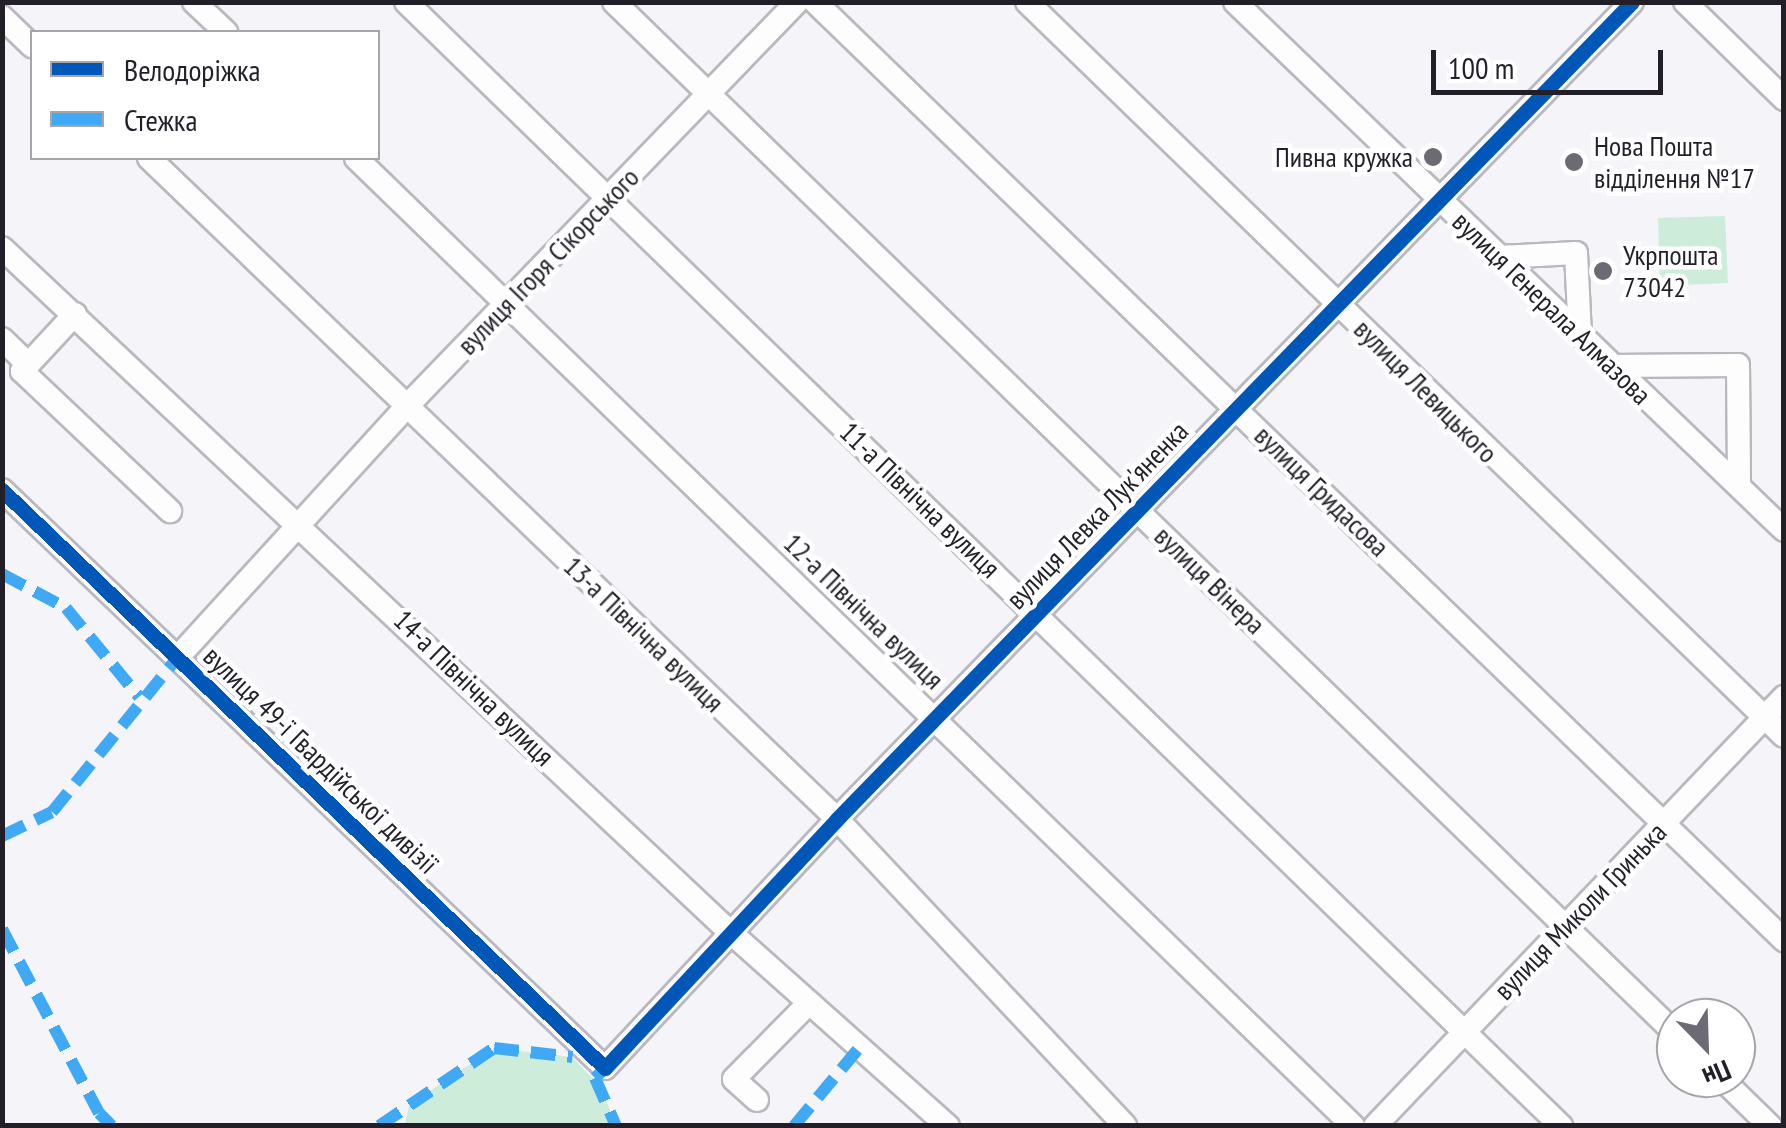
<!DOCTYPE html>
<meta charset="utf-8">
<style>
body{margin:0}
#map{position:relative;width:1786px;height:1128px;overflow:hidden;background:#f4f4f9;font-family:"PT Sans Narrow",sans-serif}
div>[style]{position:absolute}
[style*='--x']{left:calc(var(--x)*1px);top:calc(var(--y)*1px);width:calc(var(--w)*1px);rotate:calc(var(--a)*1deg)}
.green>*{inset:0;background:#ceecda}
.roads{filter:drop-shadow(2px 0 #bab8bf) drop-shadow(-2px 0 #bab8bf) drop-shadow(0 2px #bab8bf) drop-shadow(0 -2px #bab8bf)}
.minor>*{height:22px;margin:-11px;padding:0 11px;transform-origin:11px;border-radius:11px;background:#fdfdfe}
.quiet>*{height:12px;margin-top:-6px;transform-origin:0;background:repeating-linear-gradient(90deg,#3fa9f5 0 25px,transparent 0 37px)}
.cycleway>*{height:15px;margin:-7.5px;padding:0 7.5px;transform-origin:7.5px;border-radius:7.5px;background:#0057b8}
.dots>*{width:28px;height:28px;translate:-50% -50%;box-sizing:border-box;border:5px solid #fff;border-radius:50%}
span{translate:-50% -50%;white-space:nowrap;text-align:center;line-height:1.15;-webkit-text-stroke:9px #fff;paint-order:stroke}
.poi-label{font-size:28px;color:#221f29}
.left{translate:0 -50%;text-align:left}
.right{translate:-100% -50%;text-align:right}
.street-label{font-size:28px;color:#221f29}
.frame{position:absolute;inset:0;border:5px solid #221f29;pointer-events:none}
.legend{position:absolute;left:30px;top:30px;width:350px;height:130px;box-sizing:border-box;background:#fff;border:2px solid #a7a5a9;margin:0;padding:12px 18px;list-style:none;font-size:30px;color:#221f29}
.legend li{display:flex;align-items:center;gap:20px;height:50px}
.legend b{width:50px;border:2px solid #a7a5a9}
.north{position:absolute;left:1656px;top:998px;width:100px;height:100px;box-sizing:border-box;background:#fff;border:2px solid #a7a5a9;border-radius:50%;rotate:157deg;font-size:28px;font-weight:700;line-height:40px;text-align:center;color:#221f29}
.north::after{content:'';display:block;margin:auto;width:35px;height:45px;background:#6c6a72;clip-path:polygon(50% 0,100% 100%,50% 72%,0 100%)}
.scale{position:absolute;left:1431px;top:50px;width:232px;height:45px;box-sizing:border-box;border:5px solid #221f29;border-top:0;padding-left:12px;font-size:30px;line-height:35px;white-space:nowrap;color:#221f29;-webkit-text-stroke:8px #fff;paint-order:stroke}
</style>
<div id="map">
<div class="green">
<i style="clip-path:polygon(1725px 216px,1728px 283px,1660px 286px,1658px 218px)"></i>
<i style="clip-path:polygon(494px 1048px,572px 1057px,600px 1086px,616px 1125px,405px 1125px,409px 1105px)"></i>
</div>
<div class="roads">
<div class="minor">
<i style="--x:194;--y:2;--w:44;--a:43.2"></i>
<i style="--x:406;--y:2;--w:1612;--a:44.22"></i>
<i style="--x:614;--y:2;--w:1481;--a:44.18"></i>
<i style="--x:815;--y:2;--w:1349;--a:44.07"></i>
<i style="--x:1027;--y:2;--w:1054;--a:44.12"></i>
<i style="--x:1235;--y:2;--w:762;--a:43.88"></i>
<i style="--x:1685;--y:2;--w:139;--a:44.4"></i>
<i style="--x:2;--y:17;--w:42;--a:44"></i>
<i style="--x:149;--y:158;--w:954;--a:43.85"></i>
<i style="--x:837;--y:819;--w:421;--a:46.8"></i>
<i style="--x:356;--y:158;--w:1390;--a:44.15"></i>
<i style="--x:2;--y:248;--w:999;--a:43.22"></i>
<i style="--x:730;--y:932;--w:292;--a:41.7"></i>
<i style="--x:1499;--y:257;--w:77;--a:-3"></i>
<i style="--x:1576;--y:253;--w:83;--a:87.2"></i>
<i style="--x:75;--y:314;--w:78;--a:132.9"></i>
<i style="--x:22;--y:371;--w:204;--a:43.4"></i>
<i style="--x:2;--y:339;--w:36;--a:44"></i>
<i style="--x:1612;--y:366;--w:126;--a:-0.5"></i>
<i style="--x:1738;--y:365;--w:120;--a:89.5"></i>
<i style="--x:2;--y:490;--w:835;--a:43.79"></i>
<i style="--x:605;--y:1068;--w:340;--a:-47"></i>
<i style="--x:837;--y:819;--w:1140;--a:-45.78"></i>
<i style="--x:178;--y:657;--w:340;--a:-47.6"></i>
<i style="--x:407;--y:406;--w:562;--a:-46.01"></i>
<i style="--x:1721;--y:1078;--w:69;--a:44.4"></i>
<i style="--x:757;--y:1100;--w:31;--a:-138"></i>
<i style="--x:734;--y:1079;--w:107;--a:-45.4"></i>
<i style="--x:1375;--y:1126;--w:593;--a:-46.37"></i>
</div>
</div>
<div class="quiet">
<i style="--x:2;--y:574;--w:72;--a:28"></i>
<i style="--x:66;--y:608;--w:115;--a:50.6"></i>
<i style="--x:2;--y:836;--w:55;--a:-25.6"></i>
<i style="--x:52;--y:812;--w:200;--a:-50.9"></i>
<i style="--x:2;--y:929;--w:208;--a:62.2"></i>
<i style="--x:99;--y:1113;--w:18;--a:45"></i>
<i style="--x:605;--y:1068;--w:14;--a:135"></i>
<i style="--x:595;--y:1078;--w:52;--a:66.4"></i>
<i style="--x:379;--y:1126;--w:139;--a:-34.1"></i>
<i style="--x:494;--y:1048;--w:79;--a:6.6"></i>
<i style="--x:794;--y:1126;--w:102;--a:-50.2"></i>
</div>
<div class="cycleway">
<i style="--x:2;--y:490;--w:835;--a:43.79"></i>
<i style="--x:605;--y:1068;--w:340;--a:-47"></i>
<i style="--x:837;--y:819;--w:1140;--a:-45.78"></i>
</div>
<div class="dots">
<i style="left:1433px;top:157px;background:#6c6a72"></i>
<i style="left:1574px;top:162px;background:#6c6a72"></i>
<i style="left:1603px;top:271px;background:#6c6a72"></i>
</div>
<div class="poi-label">
<span class="left" style="left:1594px;top:162px">Нова Пошта<br>відділення №17</span>
<span class="right" style="left:1413px;top:157px">Пивна кружка</span>
<span class="left" style="left:1623px;top:271px">Укрпошта<br>73042</span>
</div>
<div class="street-label">
<span style="left:548px;top:261px;rotate:-46deg">вулиця Ігоря Сікорського</span>
<span style="left:1552px;top:308px;rotate:44deg">вулиця Генерала Алмазова</span>
<span style="left:1426px;top:391px;rotate:45deg">вулиця Левицького</span>
<span style="left:1322px;top:491px;rotate:44deg">вулиця Гридасова</span>
<span style="left:920px;top:500px;rotate:44deg">11-а Північна вулиця</span>
<span style="left:1097px;top:515px;rotate:-46deg">вулиця Левка Лук'яненка</span>
<span style="left:1210px;top:580px;rotate:44deg">вулиця Вінера</span>
<span style="left:864px;top:611px;rotate:44deg">12-а Північна вулиця</span>
<span style="left:644px;top:634px;rotate:44deg">13-а Північна вулиця</span>
<span style="left:474px;top:688px;rotate:44deg">14-а Північна вулиця</span>
<span style="left:321px;top:760px;rotate:44deg">вулиця 49-ї Гвардійської дивізії</span>
<span style="left:1580px;top:911px;rotate:-46deg">вулиця Миколи Гринька</span>
</div>
<div class="frame"></div>
<ul class="legend">
<li><b style="height:12px;background:#0057b8"></b>Велодоріжка</li>
<li><b style="height:12px;background:#3fa9f5"></b>Стежка</li>
</ul>
<div class="north">Пн</div>
<div class="scale">100 m</div>
</div>
